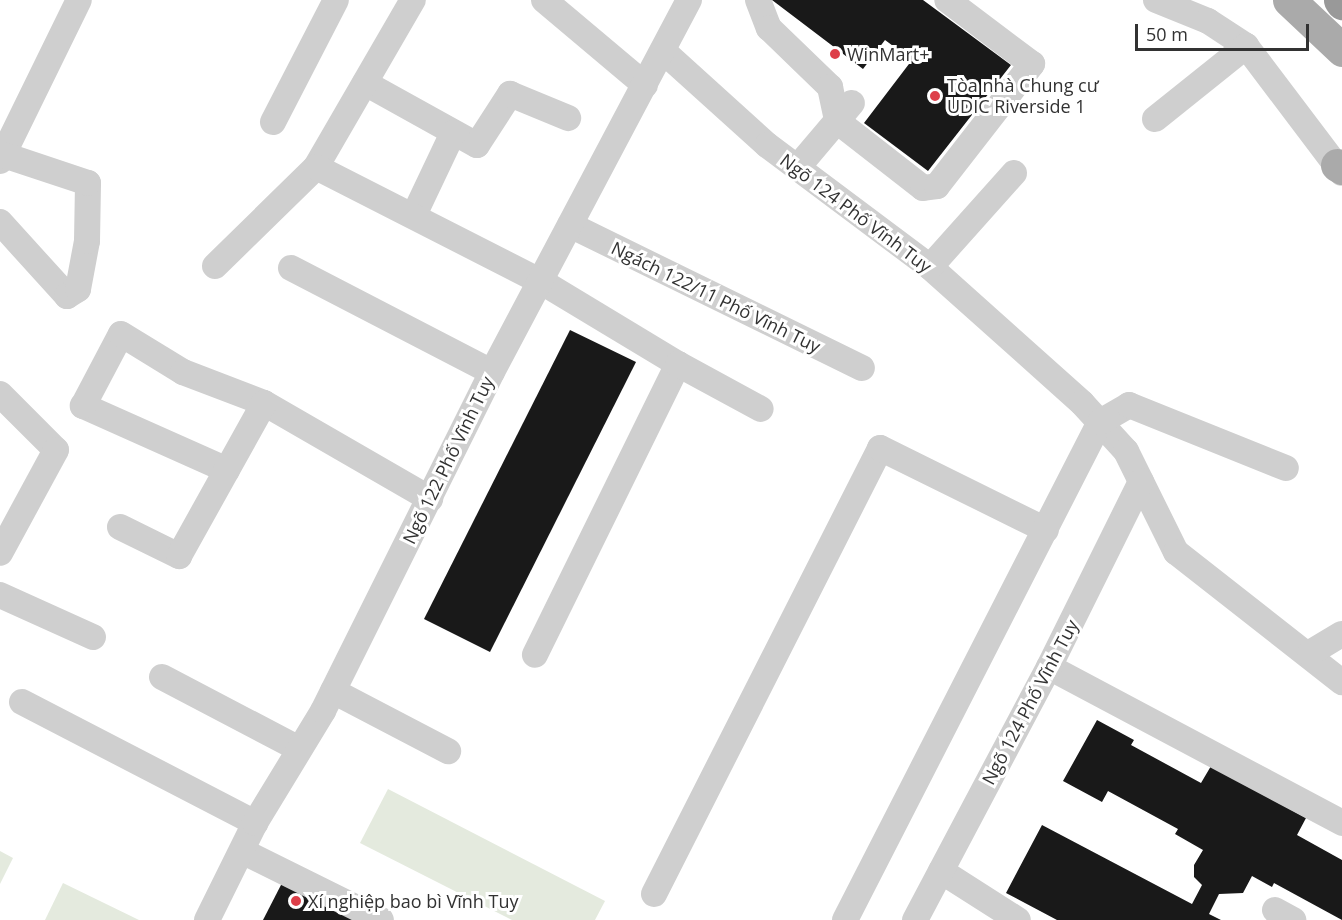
<!DOCTYPE html>
<meta charset="utf-8">
<style>
body{margin:0}
#map{position:relative;width:1342px;height:920px;overflow:hidden;background:#fff;font-family:"Open Sans",sans-serif}
div>[style]{position:absolute}
[style*='--x']{left:calc(var(--x)*1px);top:calc(var(--y)*1px);width:calc(var(--w)*1px);rotate:calc(var(--a)*1deg)}
.green>*{inset:0;background:#e4eade}
.building>*{inset:0;background:#191919}
.minor>*{height:26px;margin:-13px;padding:0 13px;transform-origin:13px;border-radius:13px;background:#cfcfcf}
.major>*{height:33px;margin:-16.5px;padding:0 16.5px;transform-origin:16.5px;border-radius:16.5px;background:#aaa}
.highway>*{height:33px;margin:-16.5px;padding:0 16.5px;transform-origin:16.5px;border-radius:16.5px;background:#999}
.dots>*{width:16px;height:16px;translate:-50% -50%;box-sizing:border-box;border:3px solid #fff;border-radius:50%}
span{translate:-50% -50%;white-space:nowrap;text-align:center;line-height:1.15;-webkit-text-stroke:6px #fff;paint-order:stroke}
.poi-label{font-size:18px;color:#323232}
.left{translate:0 -50%;text-align:left}
.street-label{font-size:18px;color:#323232}
.scale{position:absolute;left:1135px;top:24px;width:174px;height:27px;box-sizing:border-box;border:3px solid #323232;border-top:0;padding-left:8px;font-size:18px;line-height:21px;white-space:nowrap;color:#323232;-webkit-text-stroke:4px #fff;paint-order:stroke}
</style>
<div id="map">
<div class="green">
<i style="clip-path:polygon(388px 789px,605px 901px,595px 920px,512px 920px,360px 843px)"></i>
<i style="clip-path:polygon(0 851px,13px 858px,0 884px)"></i>
<i style="clip-path:polygon(63px 883px,139px 920px,45px 920px)"></i>
</div>
<div class="building">
<i style="clip-path:polygon(772px 0,923px 0,1011px 65px,928px 171px,864px 123px,912px 60px,885px 40px,863px 69px)"></i>
<i style="clip-path:polygon(570px 330px,636px 362px,490px 652px,424px 619px)"></i>
<i style="clip-path:polygon(1097px 720px,1134px 740px,1131px 745px,1201px 783px,1211px 766px,1306px 818px,1297px 835px,1342px 860px,1342px 920px,1274px 883px,1272px 887px,1252px 876px,1243px 893px,1219px 894px,1209px 914px,1221px 920px,1057px 920px,1006px 893px,1042px 825px,1192px 904px,1202px 885px,1194px 877px,1194px 865px,1203px 850px,1175px 834px,1178px 829px,1108px 791px,1102px 802px,1063px 781px)"></i>
<i style="clip-path:polygon(282px 883px,356px 920px,263px 920px)"></i>
</div>
<div class="minor">
<i style="--x:544;--y:0;--w:132;--a:40.1"></i>
<i style="--x:758;--y:0;--w:30;--a:69"></i>
<i style="--x:769;--y:28;--w:85;--a:44"></i>
<i style="--x:830;--y:87;--w:35;--a:78"></i>
<i style="--x:837;--y:121;--w:109;--a:37.9"></i>
<i style="--x:923;--y:188;--w:14;--a:-8"></i>
<i style="--x:937;--y:186;--w:155;--a:-52.1"></i>
<i style="--x:1032;--y:64;--w:106;--a:-143"></i>
<i style="--x:1156;--y:0;--w:56;--a:22"></i>
<i style="--x:1208;--y:21;--w:45;--a:33.3"></i>
<i style="--x:1246;--y:46;--w:159;--a:52.9"></i>
<i style="--x:663;--y:51;--w:140;--a:42.1"></i>
<i style="--x:767;--y:145;--w:204;--a:36.8"></i>
<i style="--x:930;--y:267;--w:204;--a:41.8"></i>
<i style="--x:1082;--y:403;--w:65;--a:47.5"></i>
<i style="--x:1126;--y:451;--w:113;--a:63.7"></i>
<i style="--x:1176;--y:552;--w:211;--a:38.1"></i>
<i style="--x:365;--y:83;--w:128;--a:29"></i>
<i style="--x:477;--y:145;--w:61;--a:-57.1"></i>
<i style="--x:510;--y:94;--w:63;--a:22.5"></i>
<i style="--x:1155;--y:119;--w:117;--a:-38.7"></i>
<i style="--x:273;--y:122;--w:137;--a:-62.7"></i>
<i style="--x:0;--y:161;--w:179;--a:-63.9"></i>
<i style="--x:316;--y:167;--w:193;--a:-59.9"></i>
<i style="--x:797;--y:168;--w:85;--a:-49.8"></i>
<i style="--x:414;--y:215;--w:91;--a:-64.6"></i>
<i style="--x:0;--y:222;--w:100;--a:47.8"></i>
<i style="--x:67;--y:296;--w:13;--a:-32"></i>
<i style="--x:78;--y:289;--w:49;--a:-79.4"></i>
<i style="--x:87;--y:241;--w:58;--a:-89"></i>
<i style="--x:88;--y:183;--w:89;--a:-161.6"></i>
<i style="--x:570;--y:225;--w:325;--a:26.1"></i>
<i style="--x:215;--y:266;--w:141;--a:-44.4"></i>
<i style="--x:316;--y:167;--w:254;--a:27"></i>
<i style="--x:542;--y:282;--w:159;--a:31.1"></i>
<i style="--x:678;--y:364;--w:324;--a:116.2"></i>
<i style="--x:930;--y:267;--w:126;--a:-48.2"></i>
<i style="--x:291;--y:268;--w:226;--a:27.4"></i>
<i style="--x:678;--y:364;--w:94;--a:28.5"></i>
<i style="--x:0;--y:394;--w:79;--a:45"></i>
<i style="--x:56;--y:450;--w:117;--a:118.5"></i>
<i style="--x:227;--y:470;--w:158;--a:-156"></i>
<i style="--x:83;--y:406;--w:81;--a:-62.2"></i>
<i style="--x:121;--y:334;--w:73;--a:31.5"></i>
<i style="--x:183;--y:372;--w:87;--a:20.9"></i>
<i style="--x:264;--y:403;--w:192;--a:30"></i>
<i style="--x:120;--y:527;--w:66;--a:26.2"></i>
<i style="--x:179;--y:556;--w:175;--a:-60.9"></i>
<i style="--x:0;--y:595;--w:102;--a:24.3"></i>
<i style="--x:1310;--y:653;--w:37;--a:-31"></i>
<i style="--x:1049;--y:667;--w:332;--a:28"></i>
<i style="--x:162;--y:677;--w:155;--a:27.7"></i>
<i style="--x:333;--y:691;--w:130;--a:27.6"></i>
<i style="--x:22;--y:702;--w:263;--a:27.4"></i>
<i style="--x:242;--y:851;--w:155;--a:26.4"></i>
<i style="--x:941;--y:871;--w:91;--a:32.5"></i>
<i style="--x:654;--y:894;--w:500;--a:-63.1"></i>
<i style="--x:880;--y:448;--w:185;--a:26.3"></i>
<i style="--x:1275;--y:910;--w:21;--a:29"></i>
<i style="--x:207;--y:920;--w:108;--a:-63.7"></i>
<i style="--x:255;--y:823;--w:131;--a:-58.7"></i>
<i style="--x:323;--y:711;--w:379;--a:-63.5"></i>
<i style="--x:492;--y:372;--w:421;--a:-62.1"></i>
<i style="--x:845;--y:920;--w:559;--a:-62.89"></i>
<i style="--x:1100;--y:422;--w:34;--a:-30"></i>
<i style="--x:1129;--y:405;--w:169;--a:21.9"></i>
<i style="--x:915;--y:920;--w:286;--a:-62.1"></i>
<i style="--x:1049;--y:667;--w:207;--a:-63.6"></i>
</div>
<div class="major">
<i style="--x:1289;--y:0;--w:73;--a:43.3"></i>
<i style="--x:1337;--y:165;--w:6;--a:31"></i>
</div>
<div class="highway">
<i style="--x:1340;--y:0;--w:4;--a:56"></i>
</div>
<div class="dots">
<i style="left:835px;top:54px;background:#dd3f49"></i>
<i style="left:935px;top:96px;background:#dd3f49"></i>
<i style="left:296px;top:901px;background:#dd3f49"></i>
</div>
<div class="poi-label">
<span class="left" style="left:847px;top:54px">WinMart+</span>
<span class="left" style="left:947px;top:96px">Tòa nhà Chung cư<br>UDIC Riverside 1</span>
<span class="left" style="left:308px;top:901px">Xí nghiệp bao bì Vĩnh Tuy</span>
</div>
<div class="street-label">
<span style="left:856px;top:213px;rotate:37deg">Ngõ 124 Phố Vĩnh Tuy</span>
<span style="left:716px;top:297px;rotate:26deg">Ngách 122/11 Phố Vĩnh Tuy</span>
<span style="left:448px;top:460px;rotate:-64deg">Ngõ 122 Phố Vĩnh Tuy</span>
<span style="left:1030px;top:702px;rotate:-62deg">Ngõ 124 Phố Vĩnh Tuy</span>
</div>
<div class="scale">50 m</div>
</div>
